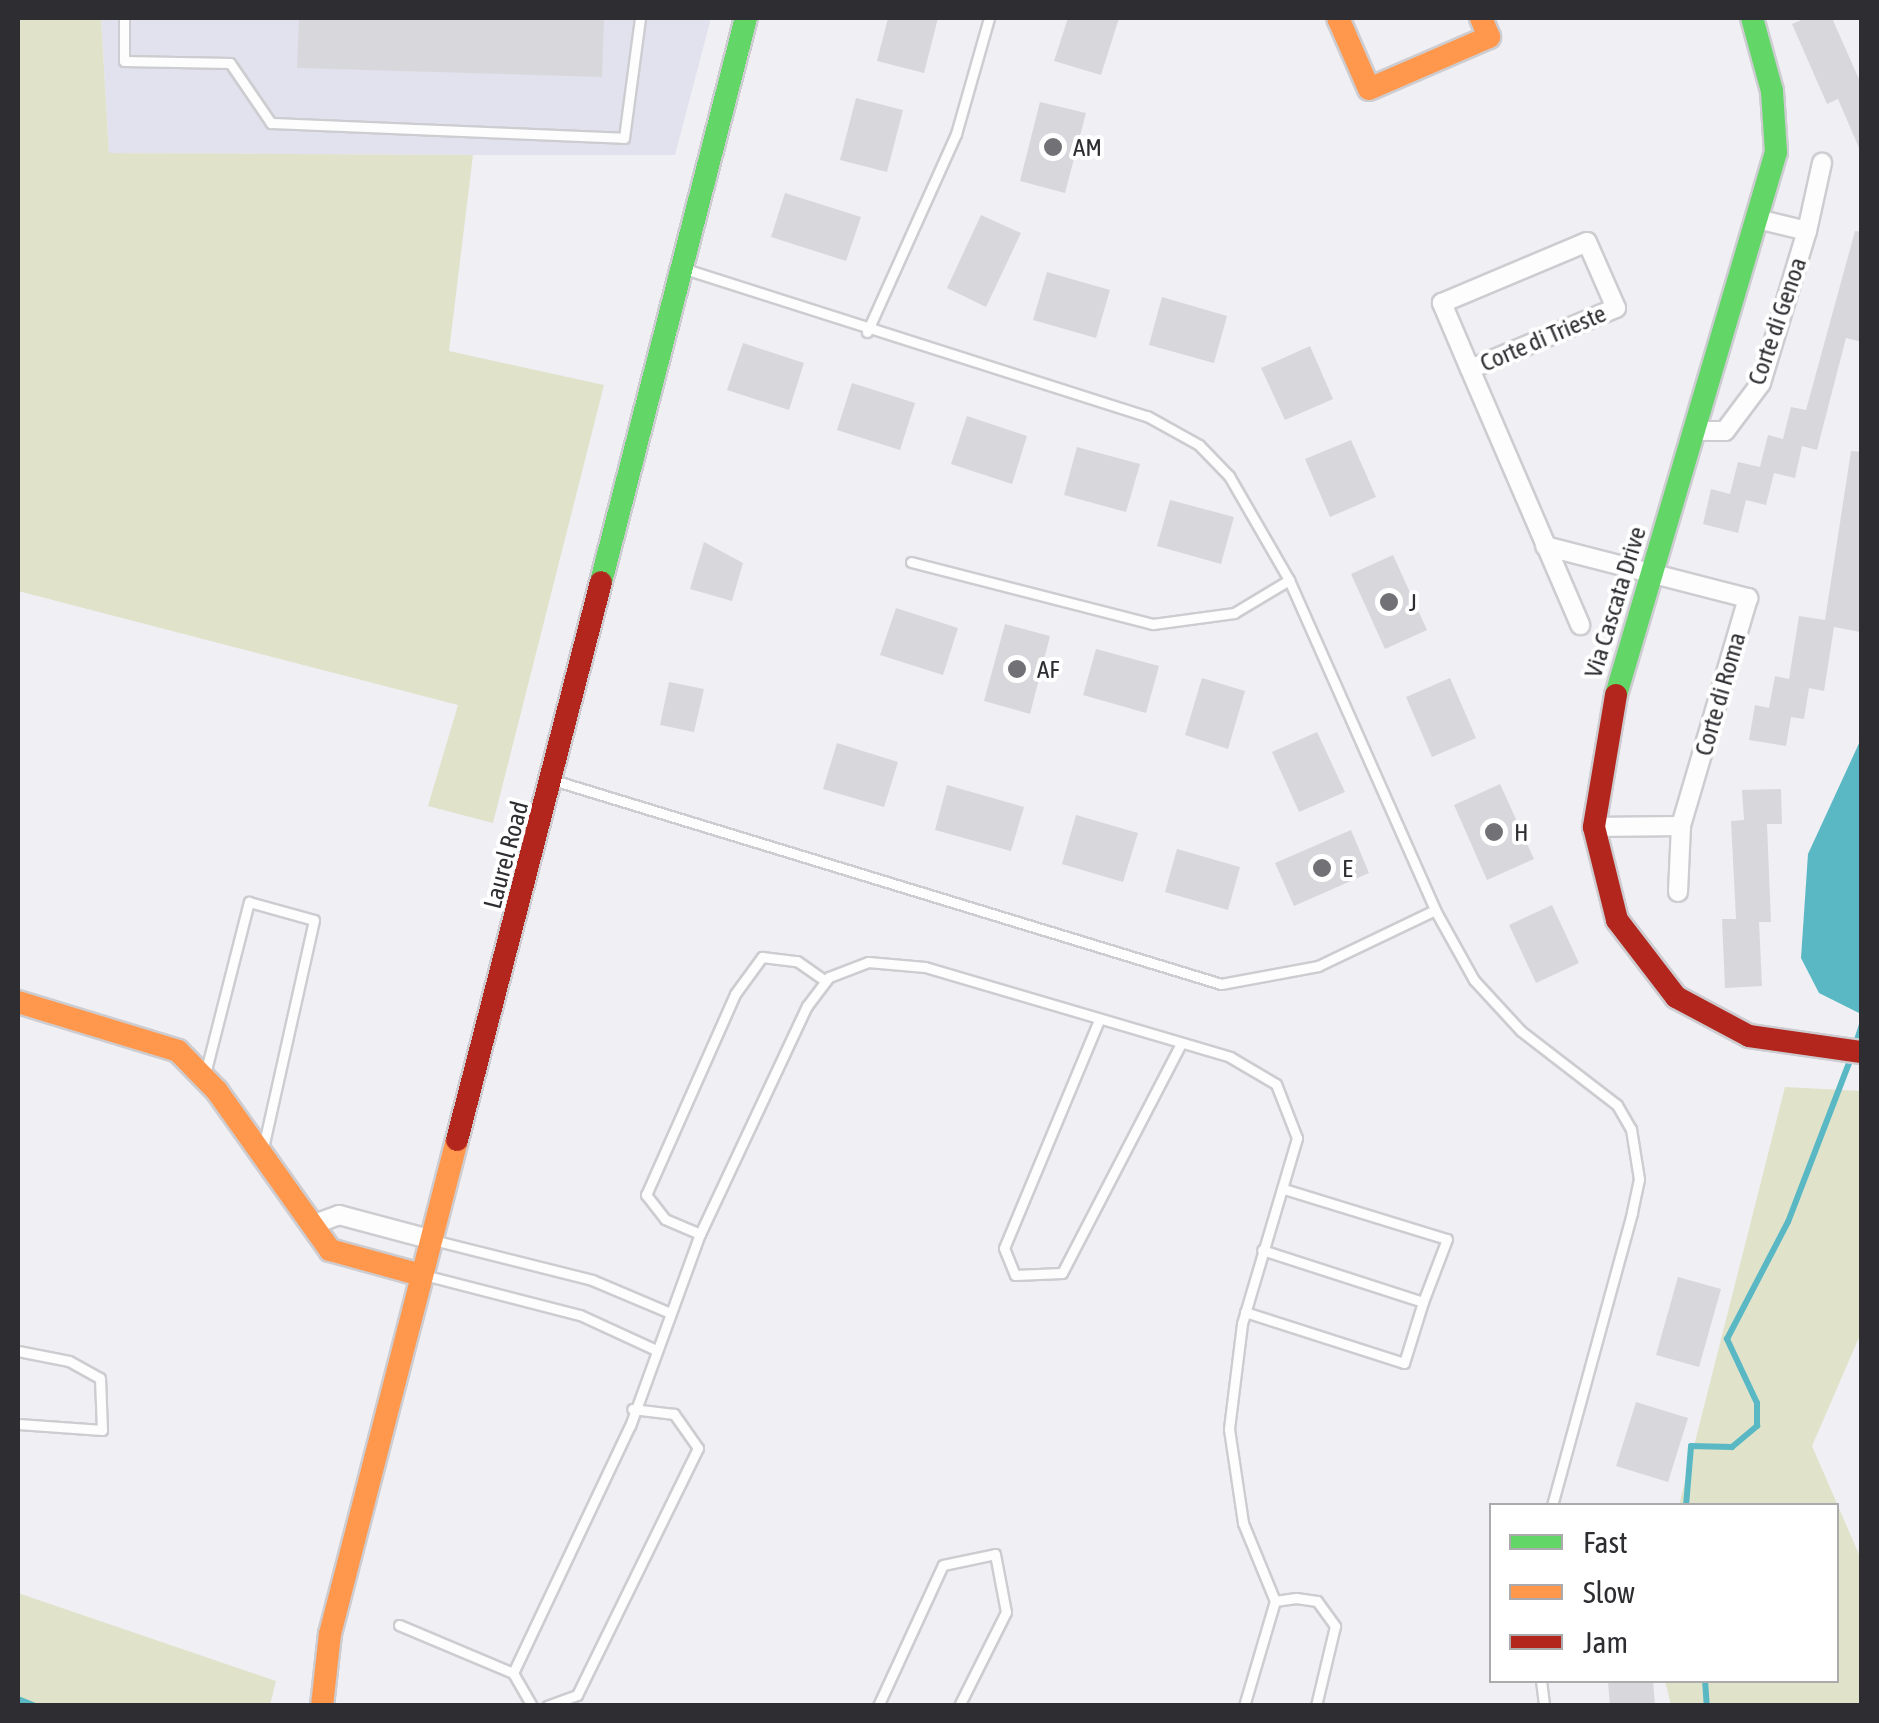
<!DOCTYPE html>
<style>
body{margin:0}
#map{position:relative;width:1879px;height:1723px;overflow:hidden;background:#efeff4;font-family:"Asap Condensed",sans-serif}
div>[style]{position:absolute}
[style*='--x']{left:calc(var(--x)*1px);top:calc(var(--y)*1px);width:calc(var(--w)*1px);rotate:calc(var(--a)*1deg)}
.built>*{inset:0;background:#e2e2ee}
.green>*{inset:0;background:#e0e3ca}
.water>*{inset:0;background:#59b8c4}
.stream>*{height:6px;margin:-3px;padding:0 3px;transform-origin:3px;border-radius:3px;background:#59b8c4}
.building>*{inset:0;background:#d8d8dc}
.roads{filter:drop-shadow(2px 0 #cdcdd1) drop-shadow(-2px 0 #cdcdd1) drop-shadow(0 2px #cdcdd1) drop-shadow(0 -2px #cdcdd1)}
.lane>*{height:9px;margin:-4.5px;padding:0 4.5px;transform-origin:4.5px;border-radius:4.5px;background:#fdfdfd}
.street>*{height:18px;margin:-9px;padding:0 9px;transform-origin:9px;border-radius:9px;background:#fdfdfd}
.fast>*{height:22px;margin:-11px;padding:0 11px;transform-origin:11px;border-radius:11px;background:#63d668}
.slow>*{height:22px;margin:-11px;padding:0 11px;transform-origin:11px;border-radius:11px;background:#ff974d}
.jam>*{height:22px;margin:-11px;padding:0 11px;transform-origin:11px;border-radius:11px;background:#b3261e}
.dots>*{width:28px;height:28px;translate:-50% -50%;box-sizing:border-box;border:5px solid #fff;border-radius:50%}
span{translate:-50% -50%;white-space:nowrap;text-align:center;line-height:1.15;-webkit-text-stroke:8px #fff;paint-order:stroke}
.poi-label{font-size:25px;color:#2e2e32}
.left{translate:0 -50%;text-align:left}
.street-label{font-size:25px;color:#2e2e32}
.frame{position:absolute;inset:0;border:20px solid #2e2e32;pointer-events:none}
.legend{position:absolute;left:1489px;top:1503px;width:350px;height:180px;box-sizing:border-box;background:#fff;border:2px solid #ababad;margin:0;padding:12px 18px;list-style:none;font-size:30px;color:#2e2e32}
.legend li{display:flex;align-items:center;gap:20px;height:50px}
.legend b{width:50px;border:2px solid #ababad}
</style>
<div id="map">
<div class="built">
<i style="clip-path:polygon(101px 18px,711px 18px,675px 155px,473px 155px,109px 153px)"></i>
</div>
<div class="green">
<i style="clip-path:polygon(18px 18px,101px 18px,109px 153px,473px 155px,449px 351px,604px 385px,493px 823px,428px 806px,458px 705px,18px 591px)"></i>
<i style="clip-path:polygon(1785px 1087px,1861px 1091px,1861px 1333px,1812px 1446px,1861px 1559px,1861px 1705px,1671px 1705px,1665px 1681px,1836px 1680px,1836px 1506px,1679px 1505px)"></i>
<i style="clip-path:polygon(18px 1593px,276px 1681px,270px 1705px,18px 1705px)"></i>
</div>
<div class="water">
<i style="clip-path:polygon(1861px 739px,1861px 1014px,1819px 993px,1801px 958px,1808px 854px)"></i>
</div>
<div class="stream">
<i style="--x:1856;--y:1043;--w:19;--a:-72"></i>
<i style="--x:1686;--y:1506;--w:60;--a:-85.2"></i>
<i style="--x:1691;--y:1446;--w:41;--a:1.4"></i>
<i style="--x:1732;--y:1447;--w:33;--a:-40"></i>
<i style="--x:1757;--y:1426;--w:23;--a:-90"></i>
<i style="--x:1757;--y:1403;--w:71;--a:-115.1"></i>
<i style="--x:1727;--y:1339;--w:132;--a:-62.5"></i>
<i style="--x:1788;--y:1222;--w:179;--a:-69"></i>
<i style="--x:1705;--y:1680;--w:26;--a:86"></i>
<i style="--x:18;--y:1699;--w:18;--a:22"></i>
</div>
<div class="building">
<i style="clip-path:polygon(299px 18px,604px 18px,602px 77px,297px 68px)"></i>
<i style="clip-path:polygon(888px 18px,938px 18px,924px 73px,877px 61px)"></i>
<i style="clip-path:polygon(1068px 18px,1119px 18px,1101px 75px,1054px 61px)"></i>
<i style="clip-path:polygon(1806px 18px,1832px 18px,1862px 86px,1862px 155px,1838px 99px,1827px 104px,1792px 24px)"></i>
<i style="clip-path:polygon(856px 98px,903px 110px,887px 172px,840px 160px)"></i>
<i style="clip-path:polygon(1040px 102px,1086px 113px,1065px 193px,1020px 181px)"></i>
<i style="clip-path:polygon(785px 193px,861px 217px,846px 261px,771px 237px)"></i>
<i style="clip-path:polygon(981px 215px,1021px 233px,986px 307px,947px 288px)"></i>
<i style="clip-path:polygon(1855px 231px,1862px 232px,1862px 342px,1846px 338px,1817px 450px,1802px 446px,1795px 478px,1774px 473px,1766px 505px,1746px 500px,1738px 533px,1703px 524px,1711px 489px,1730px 494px,1738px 462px,1760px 467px,1768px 435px,1783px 439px,1791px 407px,1806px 410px)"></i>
<i style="clip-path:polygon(1047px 272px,1110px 290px,1096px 338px,1033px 320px)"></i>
<i style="clip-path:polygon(1162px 297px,1227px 316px,1214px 363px,1149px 345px)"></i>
<i style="clip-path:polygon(743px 343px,804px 363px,789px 410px,727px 390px)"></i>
<i style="clip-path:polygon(1310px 346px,1333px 399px,1285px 420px,1261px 368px)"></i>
<i style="clip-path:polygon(852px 383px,915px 403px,900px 450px,837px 430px)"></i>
<i style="clip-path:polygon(967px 416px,1027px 436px,1012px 484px,951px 464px)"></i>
<i style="clip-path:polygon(1351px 440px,1376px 497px,1330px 517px,1305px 459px)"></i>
<i style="clip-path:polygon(1077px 447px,1140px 464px,1126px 512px,1064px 495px)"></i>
<i style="clip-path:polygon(1851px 451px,1862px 452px,1860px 632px,1834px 627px,1824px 691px,1809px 688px,1804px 719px,1791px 717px,1786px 746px,1749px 740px,1755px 705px,1769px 708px,1775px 676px,1789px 679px,1799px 616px,1825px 620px)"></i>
<i style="clip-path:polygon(1170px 500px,1234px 517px,1221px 564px,1157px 546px)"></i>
<i style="clip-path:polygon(704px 542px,743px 563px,732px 601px,690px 589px)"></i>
<i style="clip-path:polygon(1393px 555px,1427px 630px,1385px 649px,1351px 574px)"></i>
<i style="clip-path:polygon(896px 608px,958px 628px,943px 675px,880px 655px)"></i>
<i style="clip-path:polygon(1005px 624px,1050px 636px,1030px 714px,984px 701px)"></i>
<i style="clip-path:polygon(1096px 649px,1159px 666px,1146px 713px,1083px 695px)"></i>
<i style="clip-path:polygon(1202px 678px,1245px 691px,1228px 749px,1185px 735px)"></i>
<i style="clip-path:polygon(1450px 678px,1476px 738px,1432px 757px,1406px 697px)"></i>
<i style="clip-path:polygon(669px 682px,704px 689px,694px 732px,660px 725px)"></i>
<i style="clip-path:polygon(1317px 732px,1345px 792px,1299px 812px,1272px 752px)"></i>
<i style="clip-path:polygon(837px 743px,898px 762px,884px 807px,823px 789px)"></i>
<i style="clip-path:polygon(1500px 784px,1534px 859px,1487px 880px,1454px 805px)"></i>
<i style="clip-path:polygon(947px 785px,1024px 807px,1011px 851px,935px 830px)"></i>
<i style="clip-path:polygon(1781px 789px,1782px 824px,1767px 824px,1771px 922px,1759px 922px,1762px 986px,1725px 988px,1722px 919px,1736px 919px,1731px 821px,1744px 820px,1742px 790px)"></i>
<i style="clip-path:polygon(1076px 815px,1138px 833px,1123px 882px,1062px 864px)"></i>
<i style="clip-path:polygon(1351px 830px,1369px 873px,1294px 906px,1275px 863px)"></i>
<i style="clip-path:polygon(1177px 849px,1240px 867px,1228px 910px,1165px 892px)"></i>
<i style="clip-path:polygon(1552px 905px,1579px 963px,1536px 983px,1509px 925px)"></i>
<i style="clip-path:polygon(1678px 1277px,1721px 1289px,1699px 1367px,1656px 1355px)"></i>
<i style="clip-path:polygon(1636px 1402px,1688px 1418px,1668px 1482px,1616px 1466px)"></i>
<i style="clip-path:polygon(1653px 1680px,1655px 1706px,1610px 1706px,1608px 1682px)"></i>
</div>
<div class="roads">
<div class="lane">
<i style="--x:124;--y:18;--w:43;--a:90"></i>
<i style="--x:124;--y:61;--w:106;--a:1.1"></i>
<i style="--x:230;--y:63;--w:73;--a:55.7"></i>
<i style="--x:271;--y:123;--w:353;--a:2.4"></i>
<i style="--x:624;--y:138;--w:121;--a:-82.4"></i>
<i style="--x:685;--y:269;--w:485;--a:17.7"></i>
<i style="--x:1147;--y:416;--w:60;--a:29.1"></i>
<i style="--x:1199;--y:445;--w:43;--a:45.9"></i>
<i style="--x:1229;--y:476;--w:120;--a:60"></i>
<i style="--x:1289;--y:580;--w:361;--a:66.1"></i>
<i style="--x:1435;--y:910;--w:80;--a:60.9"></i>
<i style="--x:1474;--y:980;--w:69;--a:47.3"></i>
<i style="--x:1521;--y:1031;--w:121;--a:37.6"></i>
<i style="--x:1617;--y:1105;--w:28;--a:60"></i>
<i style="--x:1631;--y:1129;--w:51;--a:80.9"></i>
<i style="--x:1639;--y:1179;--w:35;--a:102"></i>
<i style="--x:1632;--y:1213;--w:304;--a:105.3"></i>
<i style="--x:867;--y:332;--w:217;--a:-65.8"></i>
<i style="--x:956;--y:134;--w:121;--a:-74.1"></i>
<i style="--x:911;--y:562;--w:250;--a:14.4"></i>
<i style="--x:1153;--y:624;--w:82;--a:-7.7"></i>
<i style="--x:1234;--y:613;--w:64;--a:-31"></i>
<i style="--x:553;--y:780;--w:698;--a:16.98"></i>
<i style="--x:1221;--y:984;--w:99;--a:-10.5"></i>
<i style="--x:1318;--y:966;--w:130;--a:-25.6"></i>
<i style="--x:1099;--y:1020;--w:247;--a:112.6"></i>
<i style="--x:1004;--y:1248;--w:29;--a:68"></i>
<i style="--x:1015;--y:1275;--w:47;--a:-2.4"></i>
<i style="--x:1062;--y:1273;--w:257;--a:-62.6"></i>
<i style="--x:205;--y:1074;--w:178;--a:-75.7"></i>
<i style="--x:249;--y:902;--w:67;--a:15.5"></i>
<i style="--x:314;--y:920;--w:235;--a:102.6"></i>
<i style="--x:1284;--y:1189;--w:170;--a:17.1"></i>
<i style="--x:1447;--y:1239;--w:67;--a:110.9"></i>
<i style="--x:700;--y:1234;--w:38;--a:-157"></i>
<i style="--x:665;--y:1219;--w:31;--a:-128"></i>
<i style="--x:646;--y:1195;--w:220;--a:-66.1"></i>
<i style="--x:735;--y:994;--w:46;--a:-53.9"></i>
<i style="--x:762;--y:957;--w:35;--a:7"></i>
<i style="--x:797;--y:961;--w:35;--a:35"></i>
<i style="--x:433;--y:1240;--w:164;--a:14.1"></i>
<i style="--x:592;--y:1280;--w:82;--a:22.8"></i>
<i style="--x:424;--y:1275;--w:161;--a:14.4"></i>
<i style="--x:580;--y:1315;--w:81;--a:24.7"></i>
<i style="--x:1245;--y:1312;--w:167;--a:17.8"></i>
<i style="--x:1404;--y:1363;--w:64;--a:-72.7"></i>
<i style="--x:1423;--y:1302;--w:169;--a:-162.1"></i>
<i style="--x:18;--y:1351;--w:52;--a:11.1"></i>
<i style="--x:69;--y:1361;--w:35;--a:29"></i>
<i style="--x:100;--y:1378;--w:52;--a:87.8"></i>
<i style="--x:102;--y:1430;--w:84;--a:-175.9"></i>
<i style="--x:399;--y:1625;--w:124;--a:22.8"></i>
<i style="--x:1541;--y:1680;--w:26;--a:83"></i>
<i style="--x:532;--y:1706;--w:38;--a:-120"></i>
<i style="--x:513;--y:1673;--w:273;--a:-64.7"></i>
<i style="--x:630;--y:1426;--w:204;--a:-70"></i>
<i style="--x:700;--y:1234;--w:252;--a:-64.9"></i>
<i style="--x:807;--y:1006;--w:36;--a:-53"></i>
<i style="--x:829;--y:977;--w:42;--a:-21"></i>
<i style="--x:868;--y:962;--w:57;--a:5"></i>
<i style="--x:925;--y:967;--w:318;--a:16.4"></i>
<i style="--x:1230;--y:1057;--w:53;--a:30.4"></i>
<i style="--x:1276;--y:1084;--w:58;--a:68.7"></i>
<i style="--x:1297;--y:1138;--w:194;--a:106.5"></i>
<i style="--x:1242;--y:1324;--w:106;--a:97.1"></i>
<i style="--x:1229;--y:1429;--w:95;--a:81.5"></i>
<i style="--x:1243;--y:1523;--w:84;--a:67.7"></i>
<i style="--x:547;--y:1706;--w:32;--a:-20"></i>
<i style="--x:577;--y:1695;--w:275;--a:-63.9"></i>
<i style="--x:698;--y:1448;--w:42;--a:-125.2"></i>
<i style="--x:674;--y:1414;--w:42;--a:-173.2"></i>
<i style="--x:878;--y:1706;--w:155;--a:-65.3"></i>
<i style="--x:943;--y:1565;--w:53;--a:-11.9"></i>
<i style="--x:995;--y:1554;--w:59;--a:79.3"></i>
<i style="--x:1006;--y:1612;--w:105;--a:116.6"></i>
<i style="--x:1244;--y:1706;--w:109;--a:-73.6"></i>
<i style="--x:1275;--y:1601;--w:21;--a:-8"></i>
<i style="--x:1296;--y:1598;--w:21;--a:8"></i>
<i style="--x:1317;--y:1601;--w:31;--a:54"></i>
<i style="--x:1335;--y:1626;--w:82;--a:103.4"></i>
</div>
<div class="street">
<i style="--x:1807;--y:231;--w:70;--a:-77.6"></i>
<i style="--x:1587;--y:242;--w:72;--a:66.3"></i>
<i style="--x:1616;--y:308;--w:158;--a:157.3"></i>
<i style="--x:1470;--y:369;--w:72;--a:-113"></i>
<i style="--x:1442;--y:303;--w:157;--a:-22.8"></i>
<i style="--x:1470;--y:369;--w:279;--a:66.7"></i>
<i style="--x:1695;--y:431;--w:30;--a:0"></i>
<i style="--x:1725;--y:431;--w:60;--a:-53.1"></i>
<i style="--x:1761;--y:383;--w:159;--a:-73.2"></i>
<i style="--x:1807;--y:231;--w:51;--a:-166.5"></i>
<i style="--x:1545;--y:546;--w:210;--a:14.4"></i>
<i style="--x:1748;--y:598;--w:238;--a:106.4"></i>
<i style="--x:1681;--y:826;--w:66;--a:92.6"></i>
<i style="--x:1594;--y:827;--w:87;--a:-0.7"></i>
<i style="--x:312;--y:1225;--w:29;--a:-20"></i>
<i style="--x:339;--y:1215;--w:97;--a:14.9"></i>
</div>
<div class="fast">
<i style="--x:601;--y:582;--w:582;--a:-75.58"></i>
<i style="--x:1616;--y:695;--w:566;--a:-73.58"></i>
<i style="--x:1776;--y:152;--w:61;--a:-93.8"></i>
<i style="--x:1772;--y:91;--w:76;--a:-105.3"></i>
</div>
<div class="slow">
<i style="--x:1338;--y:18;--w:77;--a:66.4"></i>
<i style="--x:1369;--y:89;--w:131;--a:-23.4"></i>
<i style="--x:1489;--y:37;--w:21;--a:-113"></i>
<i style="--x:18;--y:1002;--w:167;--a:17"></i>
<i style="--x:178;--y:1051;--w:56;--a:45.7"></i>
<i style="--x:217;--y:1091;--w:195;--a:54.6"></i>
<i style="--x:330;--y:1250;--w:94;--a:15.4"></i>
<i style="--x:322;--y:1706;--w:72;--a:-83.7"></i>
<i style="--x:330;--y:1634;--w:510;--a:-75.58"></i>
</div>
<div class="jam">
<i style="--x:1616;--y:695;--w:134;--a:99.5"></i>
<i style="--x:1594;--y:827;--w:96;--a:76.1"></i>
<i style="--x:1617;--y:920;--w:97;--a:52.5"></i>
<i style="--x:1676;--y:997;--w:83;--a:28.1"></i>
<i style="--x:1749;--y:1036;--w:114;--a:8.1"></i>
<i style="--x:457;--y:1140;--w:576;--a:-75.53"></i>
</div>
</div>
<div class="dots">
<i style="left:1053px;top:147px;background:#727276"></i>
<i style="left:1389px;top:602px;background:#727276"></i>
<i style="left:1017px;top:669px;background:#727276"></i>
<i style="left:1494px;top:832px;background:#727276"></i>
<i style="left:1322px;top:868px;background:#727276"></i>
</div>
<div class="poi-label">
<span class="left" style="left:1073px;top:147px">AM</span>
<span class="left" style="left:1409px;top:602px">J</span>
<span class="left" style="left:1037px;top:669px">AF</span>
<span class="left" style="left:1514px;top:832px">H</span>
<span class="left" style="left:1342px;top:868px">E</span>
</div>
<div class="street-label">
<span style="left:1777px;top:321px;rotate:-71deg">Corte di Genoa</span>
<span style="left:1543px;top:338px;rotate:-23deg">Corte di Trieste</span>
<span style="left:1615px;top:602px;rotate:-73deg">Via Cascata Drive</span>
<span style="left:1720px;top:694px;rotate:-74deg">Corte di Roma</span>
<span style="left:506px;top:855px;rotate:-75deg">Laurel Road</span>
</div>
<div class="frame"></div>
<ul class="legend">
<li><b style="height:12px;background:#63d668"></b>Fast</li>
<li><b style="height:12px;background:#ff974d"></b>Slow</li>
<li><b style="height:12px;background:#b3261e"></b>Jam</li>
</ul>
</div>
